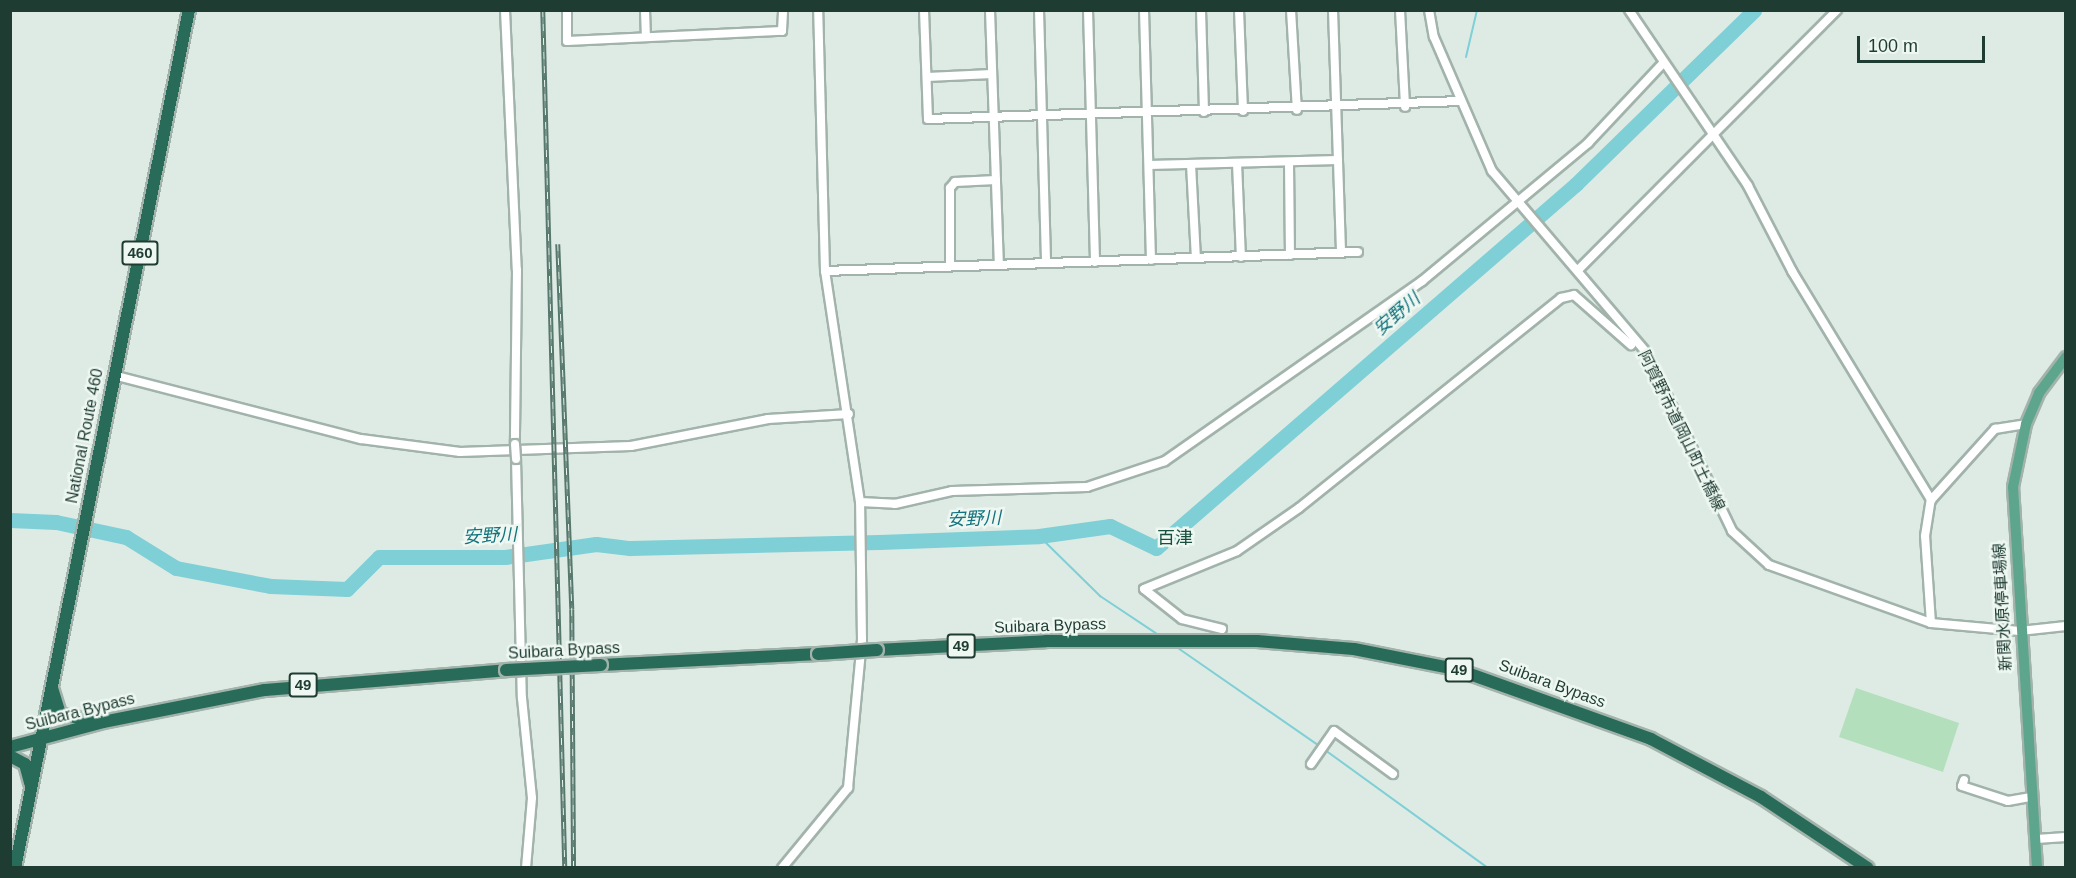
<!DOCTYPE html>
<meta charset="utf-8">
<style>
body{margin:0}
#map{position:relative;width:2076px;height:878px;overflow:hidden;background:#deebe4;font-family:Helvetica,"Noto Sans JP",sans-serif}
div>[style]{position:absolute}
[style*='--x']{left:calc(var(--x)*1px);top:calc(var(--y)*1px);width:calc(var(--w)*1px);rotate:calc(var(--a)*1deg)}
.green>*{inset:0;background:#b4dfbc}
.stream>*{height:2px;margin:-1px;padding:0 1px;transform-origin:1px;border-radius:1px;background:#7fcfd6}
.river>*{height:15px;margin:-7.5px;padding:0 7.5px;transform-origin:7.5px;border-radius:7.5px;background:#7fcfd6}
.roads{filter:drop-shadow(2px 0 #a1b3ab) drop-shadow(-2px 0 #a1b3ab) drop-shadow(0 2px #a1b3ab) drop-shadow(0 -2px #a1b3ab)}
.minor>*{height:8px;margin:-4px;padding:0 4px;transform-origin:4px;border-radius:4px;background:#fff}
.major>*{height:10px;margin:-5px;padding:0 5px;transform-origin:5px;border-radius:5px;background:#5ea58d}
.highway>*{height:12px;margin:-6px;padding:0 6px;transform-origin:6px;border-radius:6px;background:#276b58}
.rail>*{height:4.5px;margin-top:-2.25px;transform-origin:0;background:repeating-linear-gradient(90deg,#eef7f2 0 7px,#57786d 0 14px);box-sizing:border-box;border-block:2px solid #57786d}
.bridges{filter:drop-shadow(2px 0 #a1b3ab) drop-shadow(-2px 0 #a1b3ab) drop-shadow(0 2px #a1b3ab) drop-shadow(0 -2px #a1b3ab)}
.minor-bridge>*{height:8px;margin:-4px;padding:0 4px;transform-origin:4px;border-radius:4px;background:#fff}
.highway-bridge>*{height:12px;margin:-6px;padding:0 6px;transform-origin:6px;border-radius:6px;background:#276b58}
span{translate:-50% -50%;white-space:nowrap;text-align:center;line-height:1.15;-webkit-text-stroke:5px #eef7f2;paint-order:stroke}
.shield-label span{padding:2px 4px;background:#eef7f2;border:2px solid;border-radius:4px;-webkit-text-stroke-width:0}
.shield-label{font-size:15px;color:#1e3c32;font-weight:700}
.street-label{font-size:16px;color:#1e3c32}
.water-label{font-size:18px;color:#13737d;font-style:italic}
.neighbourhood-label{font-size:18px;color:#184f3e}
.frame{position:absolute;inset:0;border:12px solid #1e3c32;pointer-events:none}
.scale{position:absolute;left:1857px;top:36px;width:128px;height:27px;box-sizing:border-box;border:3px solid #1e3c32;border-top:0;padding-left:8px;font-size:18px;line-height:21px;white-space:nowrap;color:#1e3c32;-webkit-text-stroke:4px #eef7f2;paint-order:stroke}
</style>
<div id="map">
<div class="green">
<i style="clip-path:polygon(1856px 688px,1959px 723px,1943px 772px,1839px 737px)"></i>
</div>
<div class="stream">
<i style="--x:1466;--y:57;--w:48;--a:-76.8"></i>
<i style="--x:1039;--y:536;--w:86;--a:44.5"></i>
<i style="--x:1100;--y:596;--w:72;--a:33.7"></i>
<i style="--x:1175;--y:646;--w:178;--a:34.7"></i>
<i style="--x:1325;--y:750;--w:201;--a:35.9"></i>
</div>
<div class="river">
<i style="--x:10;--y:520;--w:46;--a:2.5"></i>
<i style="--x:56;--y:522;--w:72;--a:12.1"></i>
<i style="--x:126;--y:537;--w:59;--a:31.8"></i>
<i style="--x:176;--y:568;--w:96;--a:10.8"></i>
<i style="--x:270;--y:586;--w:77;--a:2.2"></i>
<i style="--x:347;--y:589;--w:45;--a:-45"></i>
<i style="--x:379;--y:557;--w:126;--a:0"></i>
<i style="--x:505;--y:557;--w:92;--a:-8.1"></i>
<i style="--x:596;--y:544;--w:34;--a:7"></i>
<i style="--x:630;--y:548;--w:249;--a:-1.4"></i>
<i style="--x:879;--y:542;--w:160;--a:-2.1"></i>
<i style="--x:1039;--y:536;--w:72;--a:-8"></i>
<i style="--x:1110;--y:526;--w:51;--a:25.6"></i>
<i style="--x:1156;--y:548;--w:556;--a:-40.91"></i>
<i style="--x:1576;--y:184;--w:249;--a:-44.3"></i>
</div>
<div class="roads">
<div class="minor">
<i style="--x:505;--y:10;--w:260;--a:87.4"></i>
<i style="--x:517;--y:270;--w:174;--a:90.7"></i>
<i style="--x:567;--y:10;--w:31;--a:90"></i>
<i style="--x:567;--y:41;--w:215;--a:-2.7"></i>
<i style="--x:782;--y:31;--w:21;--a:-87"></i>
<i style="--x:645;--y:10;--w:24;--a:88"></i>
<i style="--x:924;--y:10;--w:109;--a:87.9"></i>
<i style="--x:928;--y:119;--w:533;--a:-1.93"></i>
<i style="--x:990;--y:10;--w:255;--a:88"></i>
<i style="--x:1039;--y:10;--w:253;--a:88.4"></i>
<i style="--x:1088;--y:10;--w:252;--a:88.4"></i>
<i style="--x:1144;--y:10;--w:250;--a:88.4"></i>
<i style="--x:1201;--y:10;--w:102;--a:88.3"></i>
<i style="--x:1239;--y:10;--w:101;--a:87.7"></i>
<i style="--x:1291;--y:10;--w:100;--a:86.6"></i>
<i style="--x:1333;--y:10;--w:243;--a:88.1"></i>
<i style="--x:1400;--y:10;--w:97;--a:87"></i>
<i style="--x:1429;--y:10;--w:27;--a:80"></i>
<i style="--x:1434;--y:37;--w:146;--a:66.6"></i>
<i style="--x:1492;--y:171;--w:238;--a:49.6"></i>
<i style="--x:1646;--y:352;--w:199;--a:64.3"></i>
<i style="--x:1732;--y:531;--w:50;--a:42.6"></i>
<i style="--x:1769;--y:565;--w:172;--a:19.7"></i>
<i style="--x:1931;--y:623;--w:89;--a:5.1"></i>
<i style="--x:2020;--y:631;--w:46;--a:-6.2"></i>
<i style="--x:1629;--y:10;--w:212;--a:55.9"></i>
<i style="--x:1748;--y:186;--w:96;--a:62.6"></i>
<i style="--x:1792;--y:271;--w:268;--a:58.7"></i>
<i style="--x:927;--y:77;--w:65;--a:-2.6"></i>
<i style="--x:1289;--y:162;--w:93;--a:89.4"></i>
<i style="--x:1237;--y:163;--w:94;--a:87.6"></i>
<i style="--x:1191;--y:164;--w:94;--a:87"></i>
<i style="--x:1149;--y:165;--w:189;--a:-1.5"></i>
<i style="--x:950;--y:266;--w:78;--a:-90"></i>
<i style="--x:950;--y:188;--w:8;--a:-50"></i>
<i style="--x:955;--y:182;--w:41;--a:-2.8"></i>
<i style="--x:1578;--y:270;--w:367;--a:-45.1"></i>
<i style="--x:825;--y:271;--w:533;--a:-2.04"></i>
<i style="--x:113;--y:375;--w:256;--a:14.5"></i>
<i style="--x:361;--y:439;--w:100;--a:7.5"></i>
<i style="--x:460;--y:452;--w:171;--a:-2"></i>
<i style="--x:631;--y:446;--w:140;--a:-11.1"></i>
<i style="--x:768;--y:419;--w:81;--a:-3.5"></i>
<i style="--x:516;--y:459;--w:239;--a:88.6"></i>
<i style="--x:522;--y:698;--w:100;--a:84.3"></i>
<i style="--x:532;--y:798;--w:70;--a:94.9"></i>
<i style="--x:860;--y:502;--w:35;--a:3"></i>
<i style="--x:895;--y:504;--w:58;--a:-12.8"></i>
<i style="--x:952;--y:491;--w:135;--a:-1.7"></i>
<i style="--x:1087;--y:487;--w:82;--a:-18.4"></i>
<i style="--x:1165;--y:461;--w:314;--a:-35"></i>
<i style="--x:1422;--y:281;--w:216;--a:-39.7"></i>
<i style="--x:1588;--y:143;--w:110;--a:-46.8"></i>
<i style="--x:1931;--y:623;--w:87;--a:-93.9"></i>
<i style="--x:1925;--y:536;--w:36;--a:-81"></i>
<i style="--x:1931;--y:500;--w:96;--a:-48"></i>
<i style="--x:1995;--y:429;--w:31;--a:-9"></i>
<i style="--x:1222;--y:629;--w:41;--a:-166"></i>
<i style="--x:1182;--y:619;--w:48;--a:-141.7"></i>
<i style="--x:1144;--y:589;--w:100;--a:-22.2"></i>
<i style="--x:1237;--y:551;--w:75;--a:-34.7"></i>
<i style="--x:1299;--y:508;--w:336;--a:-38.7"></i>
<i style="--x:1561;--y:298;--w:13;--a:-13"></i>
<i style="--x:1574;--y:295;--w:76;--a:41.3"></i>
<i style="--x:1311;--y:764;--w:40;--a:-55.1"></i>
<i style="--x:1334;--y:731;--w:73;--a:36.1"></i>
<i style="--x:1964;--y:780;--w:6;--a:108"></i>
<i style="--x:1962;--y:786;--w:48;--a:18.1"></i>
<i style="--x:2008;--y:801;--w:22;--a:-10"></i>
<i style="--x:2036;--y:839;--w:30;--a:-4"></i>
<i style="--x:782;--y:868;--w:104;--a:-50.5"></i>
<i style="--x:848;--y:788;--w:149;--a:-84.6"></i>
<i style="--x:862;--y:640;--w:138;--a:-90.8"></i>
<i style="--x:860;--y:502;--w:234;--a:-98.6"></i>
<i style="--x:825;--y:271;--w:261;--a:-91.5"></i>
</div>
<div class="major">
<i style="--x:2037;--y:868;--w:382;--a:-93.6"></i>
<i style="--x:2013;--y:487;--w:64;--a:-78.3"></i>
<i style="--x:2026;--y:424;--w:34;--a:-67"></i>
<i style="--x:2039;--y:393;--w:45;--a:-53.1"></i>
</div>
<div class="highway">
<i style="--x:877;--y:650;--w:169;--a:-3"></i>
<i style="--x:1046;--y:641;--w:211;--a:0"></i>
<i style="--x:1257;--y:641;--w:97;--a:4.7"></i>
<i style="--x:1354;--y:649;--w:104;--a:11.1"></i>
<i style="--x:1456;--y:669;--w:207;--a:19.7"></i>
<i style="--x:1651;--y:739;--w:124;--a:27.8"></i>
<i style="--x:1761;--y:797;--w:128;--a:33.6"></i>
<i style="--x:601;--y:665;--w:217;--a:-2.9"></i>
<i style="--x:52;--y:688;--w:27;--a:73"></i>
<i style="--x:60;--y:714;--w:33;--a:12"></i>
<i style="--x:10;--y:747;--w:96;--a:-15"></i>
<i style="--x:103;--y:722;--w:165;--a:-11.2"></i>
<i style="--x:265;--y:690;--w:242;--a:-4.7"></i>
<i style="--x:10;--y:756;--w:17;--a:28"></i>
<i style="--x:25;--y:764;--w:20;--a:75"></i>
<i style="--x:15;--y:868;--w:875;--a:-78.54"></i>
</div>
</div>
<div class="rail">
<i style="--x:543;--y:10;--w:858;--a:88.53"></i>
<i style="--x:558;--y:244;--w:365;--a:87.8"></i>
<i style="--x:572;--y:609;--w:259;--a:89.6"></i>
</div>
<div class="bridges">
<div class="minor-bridge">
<i style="--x:515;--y:444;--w:15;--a:86"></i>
</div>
<div class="highway-bridge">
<i style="--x:818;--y:654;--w:59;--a:-3.9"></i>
<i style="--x:506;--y:670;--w:95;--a:-3"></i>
</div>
</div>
<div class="shield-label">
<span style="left:140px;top:253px">460</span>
<span style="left:961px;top:646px">49</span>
<span style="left:1459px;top:670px">49</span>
<span style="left:303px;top:685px">49</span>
</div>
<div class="street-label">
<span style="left:1681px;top:431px;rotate:64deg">阿賀野市道岡山町土橋線</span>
<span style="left:85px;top:436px;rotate:-79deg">National Route 460</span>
<span style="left:2003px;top:607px;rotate:-93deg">新関水原停車場線</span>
<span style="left:1050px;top:626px;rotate:-2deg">Suibara Bypass</span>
<span style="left:564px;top:651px;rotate:-3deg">Suibara Bypass</span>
<span style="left:1552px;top:684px;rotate:20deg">Suibara Bypass</span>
<span style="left:80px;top:712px;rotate:-14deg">Suibara Bypass</span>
</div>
<div class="water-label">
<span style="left:1397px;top:314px;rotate:-41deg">安野川</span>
<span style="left:974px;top:519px;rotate:-2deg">安野川</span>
<span style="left:490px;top:536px;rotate:-3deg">安野川</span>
</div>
<div class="neighbourhood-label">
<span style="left:1175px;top:538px">百津</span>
</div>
<div class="frame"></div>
<div class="scale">100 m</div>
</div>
